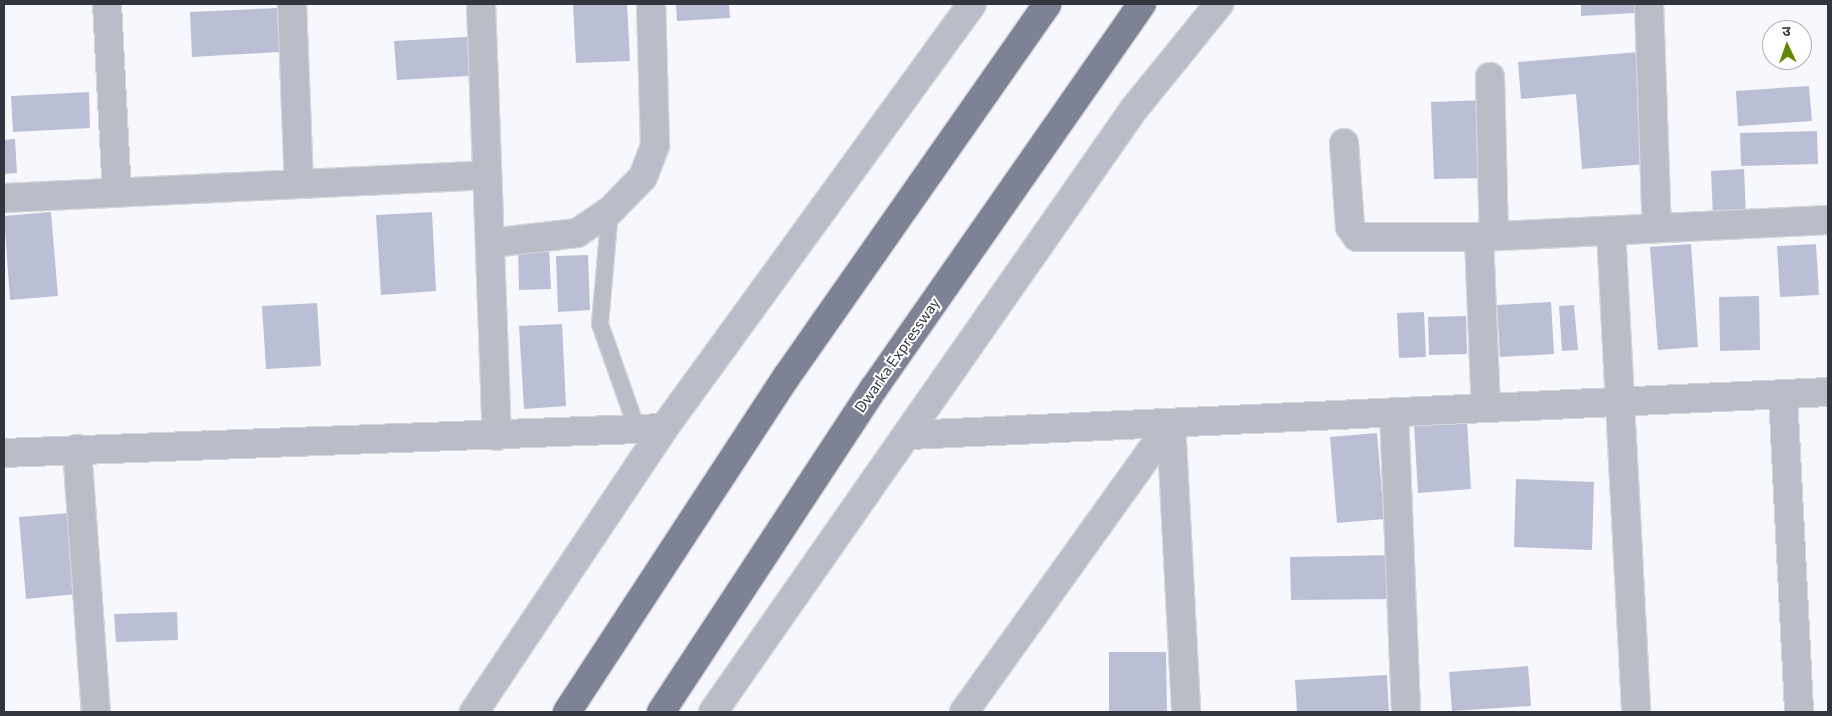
<!DOCTYPE html>
<meta charset="utf-8">
<style>
body{margin:0}
#map{position:relative;width:1832px;height:716px;overflow:hidden;background:#f7f8fd;font-family:Commissioner,"Noto Sans Devanagari",sans-serif}
div>[style]{position:absolute}
[style*='--x']{left:calc(var(--x)*1px);top:calc(var(--y)*1px);width:calc(var(--w)*1px);rotate:calc(var(--a)*1deg)}
.building>*{inset:0;background:#babfd6}
.roads{filter:drop-shadow(1px 0 #d4d5db) drop-shadow(-1px 0 #d4d5db) drop-shadow(0 1px #d4d5db) drop-shadow(0 -1px #d4d5db)}
.service>*{height:16px;margin:-8px;padding:0 8px;transform-origin:8px;border-radius:8px;background:#babdc7}
.minor>*{height:28px;margin:-14px;padding:0 14px;transform-origin:14px;border-radius:14px;background:#babdc7}
.tertiary>*{height:28px;margin:-14px;padding:0 14px;transform-origin:14px;border-radius:14px;background:#babdc7}
.trunk>*{height:28px;margin:-14px;padding:0 14px;transform-origin:14px;border-radius:14px;background:#7e8295}
span{translate:-50% -50%;white-space:nowrap;text-align:center;line-height:1.15;-webkit-text-stroke:4px #fff;paint-order:stroke}
.street-label{font-size:15px;color:#33353e}
.frame{position:absolute;inset:0;border:5px solid #33353e;pointer-events:none}
.north{position:absolute;left:1762px;top:20px;width:50px;height:50px;box-sizing:border-box;background:#fff;border:1px solid #adaeb2;border-radius:50%;rotate:357deg;font-size:14px;font-weight:700;line-height:20px;text-align:center;color:#33353e}
.north::after{content:'';display:block;margin:auto;width:18px;height:22px;background:#638607;clip-path:polygon(50% 0,100% 100%,50% 72%,0 100%)}
</style>
<div id="map">
<div class="building">
<i style="clip-path:polygon(627px 4px,630px 61px,576px 63px,573px 5px)"></i>
<i style="clip-path:polygon(676px 4px,729px 4px,730px 18px,677px 21px)"></i>
<i style="clip-path:polygon(1581px 4px,1635px 4px,1635px 13px,1581px 16px)"></i>
<i style="clip-path:polygon(278px 8px,280px 52px,192px 57px,190px 12px)"></i>
<i style="clip-path:polygon(467px 37px,469px 76px,397px 80px,394px 41px)"></i>
<i style="clip-path:polygon(1638px 52px,1647px 164px,1582px 169px,1576px 94px,1521px 99px,1518px 62px)"></i>
<i style="clip-path:polygon(1809px 86px,1812px 121px,1738px 126px,1736px 91px)"></i>
<i style="clip-path:polygon(89px 92px,90px 128px,13px 132px,11px 96px)"></i>
<i style="clip-path:polygon(1486px 100px,1488px 178px,1434px 179px,1431px 102px)"></i>
<i style="clip-path:polygon(1817px 131px,1818px 164px,1741px 166px,1740px 133px)"></i>
<i style="clip-path:polygon(15px 139px,17px 173px,4px 174px,4px 140px)"></i>
<i style="clip-path:polygon(1744px 169px,1746px 215px,1713px 217px,1711px 171px)"></i>
<i style="clip-path:polygon(51px 212px,58px 296px,10px 300px,4px 216px)"></i>
<i style="clip-path:polygon(432px 212px,436px 291px,381px 295px,376px 215px)"></i>
<i style="clip-path:polygon(1691px 244px,1698px 347px,1658px 350px,1650px 247px)"></i>
<i style="clip-path:polygon(1816px 244px,1819px 295px,1780px 297px,1777px 246px)"></i>
<i style="clip-path:polygon(549px 248px,551px 289px,519px 290px,518px 249px)"></i>
<i style="clip-path:polygon(588px 255px,590px 310px,558px 312px,556px 256px)"></i>
<i style="clip-path:polygon(1759px 296px,1760px 350px,1720px 351px,1719px 297px)"></i>
<i style="clip-path:polygon(1551px 302px,1554px 354px,1500px 357px,1497px 305px)"></i>
<i style="clip-path:polygon(317px 303px,321px 366px,266px 369px,262px 306px)"></i>
<i style="clip-path:polygon(1574px 305px,1578px 350px,1562px 351px,1559px 306px)"></i>
<i style="clip-path:polygon(1424px 312px,1426px 357px,1399px 358px,1397px 313px)"></i>
<i style="clip-path:polygon(1466px 316px,1467px 354px,1429px 355px,1428px 317px)"></i>
<i style="clip-path:polygon(562px 324px,566px 406px,524px 409px,519px 326px)"></i>
<i style="clip-path:polygon(1467px 421px,1471px 489px,1418px 493px,1414px 424px)"></i>
<i style="clip-path:polygon(1377px 433px,1384px 519px,1337px 523px,1330px 437px)"></i>
<i style="clip-path:polygon(1516px 479px,1594px 482px,1592px 550px,1514px 547px)"></i>
<i style="clip-path:polygon(69px 513px,77px 594px,26px 599px,19px 517px)"></i>
<i style="clip-path:polygon(1396px 555px,1397px 599px,1291px 600px,1290px 557px)"></i>
<i style="clip-path:polygon(177px 612px,178px 640px,116px 642px,114px 614px)"></i>
<i style="clip-path:polygon(1109px 652px,1166px 652px,1167px 712px,1109px 712px)"></i>
<i style="clip-path:polygon(1528px 666px,1531px 706px,1452px 711px,1449px 672px)"></i>
<i style="clip-path:polygon(1387px 675px,1389px 712px,1297px 712px,1295px 680px)"></i>
</div>
<div class="roads">
<div class="service">
<i style="--x:610;--y:211;--w:113;--a:95.1"></i>
<i style="--x:600;--y:324;--w:111;--a:70.6"></i>
</div>
<div class="minor">
<i style="--x:107;--y:4;--w:188;--a:87"></i>
<i style="--x:292;--y:4;--w:179;--a:87.8"></i>
<i style="--x:481;--y:4;--w:432;--a:87.9"></i>
<i style="--x:1649;--y:4;--w:224;--a:88"></i>
<i style="--x:1490;--y:77;--w:159;--a:88.6"></i>
<i style="--x:1344;--y:143;--w:84;--a:85.9"></i>
<i style="--x:1350;--y:227;--w:12;--a:55"></i>
<i style="--x:1357;--y:237;--w:122;--a:0"></i>
<i style="--x:1479;--y:237;--w:349;--a:-2.8"></i>
<i style="--x:4;--y:198;--w:482;--a:-2.7"></i>
<i style="--x:1611;--y:231;--w:482;--a:87"></i>
<i style="--x:1479;--y:237;--w:171;--a:87.7"></i>
<i style="--x:491;--y:243;--w:87;--a:-6.6"></i>
<i style="--x:577;--y:233;--w:40;--a:-34"></i>
<i style="--x:610;--y:211;--w:47;--a:-45.9"></i>
<i style="--x:643;--y:177;--w:34;--a:-69"></i>
<i style="--x:655;--y:145;--w:141;--a:-91.6"></i>
<i style="--x:1783;--y:394;--w:318;--a:87.1"></i>
<i style="--x:1394;--y:412;--w:300;--a:87.7"></i>
<i style="--x:1171;--y:423;--w:289;--a:87"></i>
<i style="--x:77;--y:449;--w:264;--a:85.9"></i>
<i style="--x:964;--y:712;--w:355;--a:-54.4"></i>
</div>
<div class="tertiary">
<i style="--x:910;--y:435;--w:919;--a:-2.68"></i>
<i style="--x:4;--y:453;--w:660;--a:-2.17"></i>
<i style="--x:474;--y:712;--w:342;--a:-56.2"></i>
<i style="--x:664;--y:428;--w:524;--a:-54"></i>
<i style="--x:713;--y:712;--w:735;--a:-55.08"></i>
<i style="--x:1134;--y:109;--w:135;--a:-51"></i>
</div>
<div class="trunk">
<i style="--x:567;--y:712;--w:402;--a:-56.8"></i>
<i style="--x:787;--y:376;--w:454;--a:-55"></i>
<i style="--x:661;--y:712;--w:388;--a:-56.7"></i>
<i style="--x:874;--y:388;--w:468;--a:-55.1"></i>
</div>
</div>
<div class="street-label">
<span style="left:897px;top:355px;rotate:-55deg">Dwarka Expressway</span>
</div>
<div class="frame"></div>
<div class="north">उ</div>
</div>
